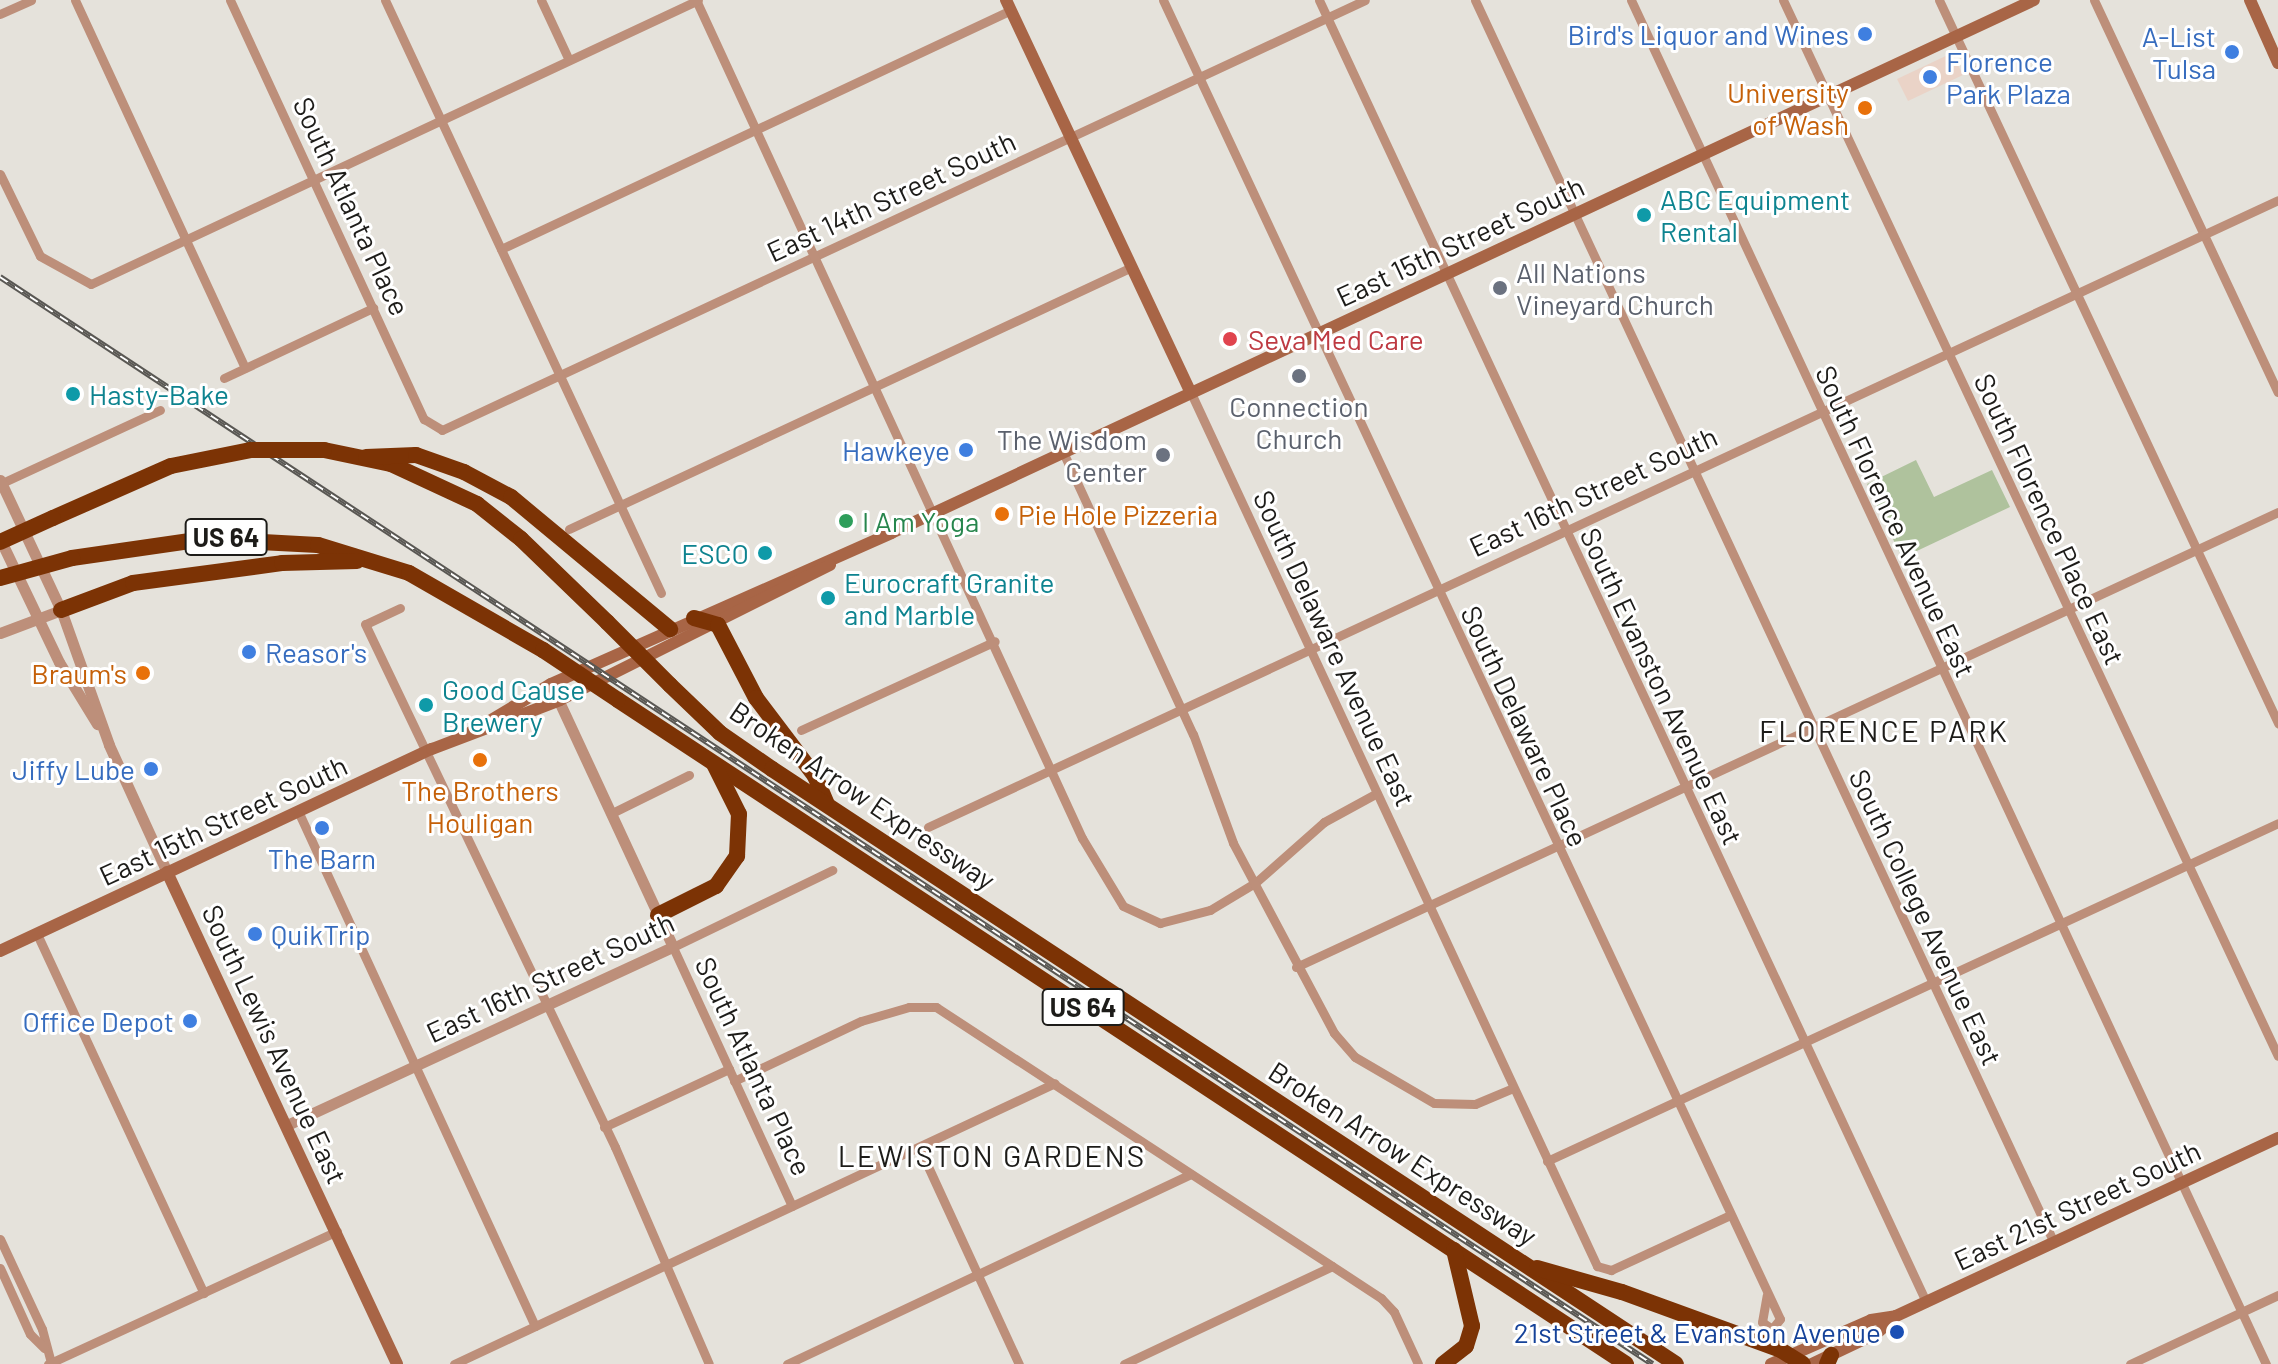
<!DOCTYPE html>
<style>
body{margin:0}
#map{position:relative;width:2278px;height:1364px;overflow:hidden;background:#e5e2db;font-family:Barlow,sans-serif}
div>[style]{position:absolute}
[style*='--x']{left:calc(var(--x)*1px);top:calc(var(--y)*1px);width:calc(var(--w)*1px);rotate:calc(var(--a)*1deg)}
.commercial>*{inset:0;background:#ead3c7}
.green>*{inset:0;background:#afc29d}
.minor>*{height:9px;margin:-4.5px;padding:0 4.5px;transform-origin:4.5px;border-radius:4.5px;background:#bd8f7a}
.tertiary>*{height:11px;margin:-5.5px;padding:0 5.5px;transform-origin:5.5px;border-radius:5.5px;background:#bd8f7a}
.secondary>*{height:12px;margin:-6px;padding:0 6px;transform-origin:6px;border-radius:6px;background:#a86546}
.motorway>*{height:16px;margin:-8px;padding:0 8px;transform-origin:8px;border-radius:8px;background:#7c3305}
.rail>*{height:6px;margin-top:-3px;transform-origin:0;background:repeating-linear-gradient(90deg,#fff 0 9px,#595753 0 18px);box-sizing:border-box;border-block:2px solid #595753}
.motorway-bridge>*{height:16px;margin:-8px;padding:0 8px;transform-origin:8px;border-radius:8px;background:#7c3305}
.dots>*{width:22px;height:22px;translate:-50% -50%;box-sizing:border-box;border:4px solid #fff;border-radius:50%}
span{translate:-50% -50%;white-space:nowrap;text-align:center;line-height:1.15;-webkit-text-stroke:6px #fff;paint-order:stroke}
.shield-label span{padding:2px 6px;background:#fff;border:2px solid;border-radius:6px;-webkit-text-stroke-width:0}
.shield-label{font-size:26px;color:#1d1c19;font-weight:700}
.shop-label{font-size:28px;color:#366cbe}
.right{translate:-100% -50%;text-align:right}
.left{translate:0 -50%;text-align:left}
.food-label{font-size:28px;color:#c56008}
.street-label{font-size:28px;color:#1d1c19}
.culture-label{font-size:28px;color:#0d838f}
.worship-label{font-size:28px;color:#5b616d}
.health-label{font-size:28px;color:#be3a42}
.leisure-label{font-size:28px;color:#27864d}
.transit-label{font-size:28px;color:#164399}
.neighbourhood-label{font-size:30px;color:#1d1c19;letter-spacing:2px}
</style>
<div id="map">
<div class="commercial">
<i style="clip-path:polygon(1952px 53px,1963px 75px,1908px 101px,1897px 79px)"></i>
</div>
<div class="green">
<i style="clip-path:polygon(1916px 460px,1934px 497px,1992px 470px,2010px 507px,1902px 558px,1867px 484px)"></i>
</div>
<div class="minor">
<i style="--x:75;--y:0;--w:405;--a:65.2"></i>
<i style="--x:230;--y:0;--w:462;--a:65.2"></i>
<i style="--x:424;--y:419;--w:21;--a:31"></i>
<i style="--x:442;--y:430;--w:1018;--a:-24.98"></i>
<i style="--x:385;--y:0;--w:654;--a:65.04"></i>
<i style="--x:541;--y:0;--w:66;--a:65"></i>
<i style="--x:696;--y:0;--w:923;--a:65.27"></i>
<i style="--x:1082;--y:838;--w:79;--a:58.9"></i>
<i style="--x:1123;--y:906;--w:41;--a:24.7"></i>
<i style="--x:1160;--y:923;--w:52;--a:-14.6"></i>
<i style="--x:1210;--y:910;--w:52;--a:-31"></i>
<i style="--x:1255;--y:883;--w:92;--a:-41.5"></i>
<i style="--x:1324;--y:822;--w:60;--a:-28.7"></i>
<i style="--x:1163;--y:0;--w:1456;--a:64.93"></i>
<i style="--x:1780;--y:1319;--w:13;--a:129"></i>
<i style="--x:1772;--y:1329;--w:12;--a:-145"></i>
<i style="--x:1762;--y:1322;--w:27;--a:-80"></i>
<i style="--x:1319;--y:0;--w:1437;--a:65"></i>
<i style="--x:1475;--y:0;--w:1371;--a:65.02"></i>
<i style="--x:1631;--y:0;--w:1505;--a:65.04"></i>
<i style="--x:1783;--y:0;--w:1166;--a:64.89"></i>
<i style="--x:1939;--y:0;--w:799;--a:64.88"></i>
<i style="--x:2094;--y:0;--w:433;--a:64.9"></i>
<i style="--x:0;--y:14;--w:34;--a:-24"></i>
<i style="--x:0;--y:174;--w:91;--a:64"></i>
<i style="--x:40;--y:256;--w:58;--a:28.8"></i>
<i style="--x:91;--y:284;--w:670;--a:-25.07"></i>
<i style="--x:501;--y:249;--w:563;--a:-25.11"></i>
<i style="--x:224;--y:378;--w:165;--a:-25.2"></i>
<i style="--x:1191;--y:393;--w:963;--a:65.06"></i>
<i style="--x:1597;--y:1266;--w:15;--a:16"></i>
<i style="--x:1611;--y:1270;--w:131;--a:-24.8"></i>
<i style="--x:1063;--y:452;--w:311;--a:65.3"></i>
<i style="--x:1193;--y:734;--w:116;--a:69.8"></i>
<i style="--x:1233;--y:843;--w:215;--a:62"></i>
<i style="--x:1334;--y:1033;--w:32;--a:49"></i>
<i style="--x:1355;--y:1057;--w:91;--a:30.2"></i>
<i style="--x:1434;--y:1103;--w:41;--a:1.4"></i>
<i style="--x:1475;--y:1104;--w:41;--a:-22.8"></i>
<i style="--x:2;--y:483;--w:174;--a:-24.8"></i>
<i style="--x:569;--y:529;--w:621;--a:-24.96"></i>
<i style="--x:400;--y:608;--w:38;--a:155"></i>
<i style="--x:365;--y:624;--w:580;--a:64.45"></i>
<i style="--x:615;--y:1147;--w:236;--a:66.6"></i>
<i style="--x:801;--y:730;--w:213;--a:-24.6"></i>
<i style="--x:298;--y:811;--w:567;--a:65.29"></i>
<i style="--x:612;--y:813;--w:86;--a:-26.3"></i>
<i style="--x:928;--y:827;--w:1488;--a:-24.91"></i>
<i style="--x:37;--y:934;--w:396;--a:65.1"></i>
<i style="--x:1296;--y:967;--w:1082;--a:-24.86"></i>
<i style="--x:734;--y:1081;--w:140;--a:-25.3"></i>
<i style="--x:861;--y:1021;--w:50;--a:-16.3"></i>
<i style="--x:909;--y:1007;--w:27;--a:0"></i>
<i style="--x:936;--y:1007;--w:532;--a:33.18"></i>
<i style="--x:1381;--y:1298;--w:19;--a:47"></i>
<i style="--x:1394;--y:1312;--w:57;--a:65.2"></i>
<i style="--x:604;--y:1127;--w:138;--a:-24.9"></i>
<i style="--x:919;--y:1147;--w:239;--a:65.3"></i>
<i style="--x:1547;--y:1161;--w:805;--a:-24.81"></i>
<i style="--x:792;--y:1206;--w:285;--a:-114.7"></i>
<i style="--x:673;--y:947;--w:177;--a:-25.8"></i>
<i style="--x:0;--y:1239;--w:99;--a:65"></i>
<i style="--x:42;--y:1329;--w:35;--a:75"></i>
<i style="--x:0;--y:1268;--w:72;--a:65.6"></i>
<i style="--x:30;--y:1334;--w:20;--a:45"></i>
<i style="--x:48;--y:1364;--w:318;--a:-24.7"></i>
<i style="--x:454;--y:1364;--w:663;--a:-25.06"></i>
<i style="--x:787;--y:1364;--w:446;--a:-25.2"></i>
<i style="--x:1124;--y:1364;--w:230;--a:-25.2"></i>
<i style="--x:2130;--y:1364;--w:163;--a:-25"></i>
</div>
<div class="tertiary">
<i style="--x:0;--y:480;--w:144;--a:64.9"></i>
<i style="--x:61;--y:610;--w:143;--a:70.4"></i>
<i style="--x:109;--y:745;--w:140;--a:65.5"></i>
<i style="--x:0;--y:539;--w:136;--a:64.4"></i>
<i style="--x:59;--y:662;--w:73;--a:58.5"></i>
<i style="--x:0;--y:633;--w:65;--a:-20.7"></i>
<i style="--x:287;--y:1125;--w:425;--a:-24.8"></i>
<i style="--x:673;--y:947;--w:290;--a:-114.9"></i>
</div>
<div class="secondary">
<i style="--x:1006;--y:0;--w:434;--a:64.8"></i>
<i style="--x:2250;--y:0;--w:69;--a:66"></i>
<i style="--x:468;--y:734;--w:97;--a:-31.1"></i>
<i style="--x:551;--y:684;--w:372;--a:-23.9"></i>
<i style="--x:891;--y:533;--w:1261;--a:-25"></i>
<i style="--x:167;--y:872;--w:543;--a:64.94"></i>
<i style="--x:0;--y:951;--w:477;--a:-25.1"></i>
<i style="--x:432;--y:749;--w:137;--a:-20.9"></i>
<i style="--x:560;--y:700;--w:302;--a:-26.6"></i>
<i style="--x:1771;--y:1364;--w:109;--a:-23.7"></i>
<i style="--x:1871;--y:1320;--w:25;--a:-9"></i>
<i style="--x:1896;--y:1316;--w:421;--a:-25"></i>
<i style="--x:1812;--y:1364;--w:72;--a:-25.5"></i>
<i style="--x:1877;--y:1333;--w:25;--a:-42"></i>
</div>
<div class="motorway">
<i style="--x:324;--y:450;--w:68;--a:11.8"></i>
<i style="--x:391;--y:464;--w:95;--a:24.9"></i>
<i style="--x:477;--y:504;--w:56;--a:38.5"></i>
<i style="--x:521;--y:539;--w:120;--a:44"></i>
<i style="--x:366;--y:457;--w:50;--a:-2.3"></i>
<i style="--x:416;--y:455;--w:51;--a:19.5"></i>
<i style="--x:464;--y:472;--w:53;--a:28"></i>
<i style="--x:511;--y:497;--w:207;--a:39.7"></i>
<i style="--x:53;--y:518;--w:129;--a:-23.8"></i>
<i style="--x:72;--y:558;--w:133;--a:-8.2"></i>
<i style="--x:204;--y:539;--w:114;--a:3"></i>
<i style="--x:318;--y:545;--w:95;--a:17.1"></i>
<i style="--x:409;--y:573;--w:155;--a:29.9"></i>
<i style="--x:61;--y:610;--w:77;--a:-20.6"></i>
<i style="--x:133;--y:583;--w:150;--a:-7.6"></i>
<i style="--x:282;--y:563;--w:75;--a:-1.5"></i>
<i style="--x:694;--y:618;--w:25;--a:16"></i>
<i style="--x:718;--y:625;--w:82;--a:62.5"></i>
<i style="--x:756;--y:698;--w:98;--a:52.9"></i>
<i style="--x:815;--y:776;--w:30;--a:67"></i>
<i style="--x:670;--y:685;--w:69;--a:43.8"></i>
<i style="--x:720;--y:733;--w:63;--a:34.7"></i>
<i style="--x:772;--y:769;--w:1082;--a:33.35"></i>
<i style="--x:618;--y:700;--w:1207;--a:33.37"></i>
<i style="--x:658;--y:915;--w:65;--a:-26.6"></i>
<i style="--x:716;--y:886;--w:37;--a:-55"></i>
<i style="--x:737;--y:856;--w:42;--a:-87.3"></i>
<i style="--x:739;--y:814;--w:54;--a:-116.6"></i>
<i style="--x:1537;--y:1268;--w:88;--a:15.8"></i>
<i style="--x:1622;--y:1292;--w:167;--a:20"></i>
<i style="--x:1779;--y:1349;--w:28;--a:32"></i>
<i style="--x:1443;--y:1364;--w:29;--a:-38"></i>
<i style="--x:1466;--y:1346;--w:21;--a:-73"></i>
<i style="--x:1472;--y:1326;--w:78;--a:-103.3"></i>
<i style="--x:1827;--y:1364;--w:10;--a:-66"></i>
</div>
<div class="rail">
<i style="--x:0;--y:277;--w:1978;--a:33.34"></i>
</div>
<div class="motorway-bridge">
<i style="--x:171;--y:466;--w:82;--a:-11.3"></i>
<i style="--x:251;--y:450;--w:73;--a:0"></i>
<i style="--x:0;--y:542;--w:58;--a:-24.4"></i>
<i style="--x:0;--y:578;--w:75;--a:-15.5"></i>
<i style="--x:607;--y:622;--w:89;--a:45"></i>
<i style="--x:543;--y:650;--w:90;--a:33.7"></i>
</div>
<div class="dots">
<i style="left:1865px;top:34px;background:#3f7fe0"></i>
<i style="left:2232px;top:52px;background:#3f7fe0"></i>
<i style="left:1930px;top:77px;background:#3f7fe0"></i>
<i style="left:1865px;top:108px;background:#e8710a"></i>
<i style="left:1644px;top:215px;background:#0f9aa8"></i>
<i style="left:1500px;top:288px;background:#6b7280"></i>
<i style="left:1230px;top:339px;background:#e0444e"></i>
<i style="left:1299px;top:376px;background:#6b7280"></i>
<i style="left:73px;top:394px;background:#0f9aa8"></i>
<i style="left:966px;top:450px;background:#3f7fe0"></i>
<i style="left:1163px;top:455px;background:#6b7280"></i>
<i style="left:1002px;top:514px;background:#e8710a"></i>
<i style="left:846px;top:521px;background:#2e9e5b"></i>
<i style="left:765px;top:553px;background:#0f9aa8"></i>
<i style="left:828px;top:598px;background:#0f9aa8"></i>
<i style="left:249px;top:652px;background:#3f7fe0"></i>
<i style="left:143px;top:673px;background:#e8710a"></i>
<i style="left:426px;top:705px;background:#0f9aa8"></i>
<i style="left:480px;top:760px;background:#e8710a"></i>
<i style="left:151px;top:769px;background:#3f7fe0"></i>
<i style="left:322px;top:828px;background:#3f7fe0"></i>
<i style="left:255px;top:934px;background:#3f7fe0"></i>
<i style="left:190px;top:1021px;background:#3f7fe0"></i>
<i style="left:1897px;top:1332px;background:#1a4fb4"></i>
</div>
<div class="shield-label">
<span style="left:226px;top:537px">US 64</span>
<span style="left:1083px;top:1007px">US 64</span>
</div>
<div class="shop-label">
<span class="right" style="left:1849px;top:34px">Bird's Liquor and Wines</span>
<span class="right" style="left:2216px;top:52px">A-List<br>Tulsa</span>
<span class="left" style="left:1946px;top:77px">Florence<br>Park Plaza</span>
<span class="right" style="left:950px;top:450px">Hawkeye</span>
<span class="left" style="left:265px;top:652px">Reasor's</span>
<span class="right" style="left:135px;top:769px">Jiffy Lube</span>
<span style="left:322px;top:858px">The Barn</span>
<span class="left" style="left:271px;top:934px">QuikTrip</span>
<span class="right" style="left:174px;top:1021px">Office Depot</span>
</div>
<div class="food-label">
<span class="right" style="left:1849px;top:108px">University<br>of Wash</span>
<span class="left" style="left:1018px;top:514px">Pie Hole Pizzeria</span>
<span class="right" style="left:127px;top:673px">Braum's</span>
<span style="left:480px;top:806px">The Brothers<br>Houligan</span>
</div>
<div class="street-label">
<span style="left:891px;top:196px;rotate:-25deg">East 14th Street South</span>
<span style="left:352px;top:206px;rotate:65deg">South Atlanta Place</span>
<span style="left:1460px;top:241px;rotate:-25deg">East 15th Street South</span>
<span style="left:1593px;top:491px;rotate:-25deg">East 16th Street South</span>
<span style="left:2050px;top:519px;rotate:65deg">South Florence Place East</span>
<span style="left:1896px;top:521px;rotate:65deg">South Florence Avenue East</span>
<span style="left:1335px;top:648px;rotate:65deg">South Delaware Avenue East</span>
<span style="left:1662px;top:686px;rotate:65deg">South Evanston Avenue East</span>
<span style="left:1525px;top:726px;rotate:65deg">South Delaware Place</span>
<span style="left:863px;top:795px;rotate:34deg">Broken Arrow Expressway</span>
<span style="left:223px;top:820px;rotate:-25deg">East 15th Street South</span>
<span style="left:1926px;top:917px;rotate:65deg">South College Avenue East</span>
<span style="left:550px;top:977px;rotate:-25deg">East 16th Street South</span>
<span style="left:275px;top:1044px;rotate:65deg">South Lewis Avenue East</span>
<span style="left:754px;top:1066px;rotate:65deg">South Atlanta Place</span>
<span style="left:1403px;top:1153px;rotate:33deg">Broken Arrow Expressway</span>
<span style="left:2077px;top:1205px;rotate:-25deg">East 21st Street South</span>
</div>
<div class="culture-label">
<span class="left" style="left:1660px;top:215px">ABC Equipment<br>Rental</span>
<span class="left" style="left:89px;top:394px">Hasty-Bake</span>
<span class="right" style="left:749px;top:553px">ESCO</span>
<span class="left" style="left:844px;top:598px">Eurocraft Granite<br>and Marble</span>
<span class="left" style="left:442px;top:705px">Good Cause<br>Brewery</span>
</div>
<div class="worship-label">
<span class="left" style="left:1516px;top:288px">All Nations<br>Vineyard Church</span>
<span style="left:1299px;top:422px">Connection<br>Church</span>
<span class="right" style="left:1147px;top:455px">The Wisdom<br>Center</span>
</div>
<div class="health-label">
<span class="left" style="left:1248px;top:339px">Seva Med Care</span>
</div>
<div class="leisure-label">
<span class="left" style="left:862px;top:521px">I Am Yoga</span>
</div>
<div class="transit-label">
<span class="right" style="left:1881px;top:1332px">21st Street &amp; Evanston Avenue</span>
</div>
<div class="neighbourhood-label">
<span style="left:1884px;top:730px">FLORENCE PARK</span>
<span style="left:992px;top:1155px">LEWISTON GARDENS</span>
</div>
</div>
